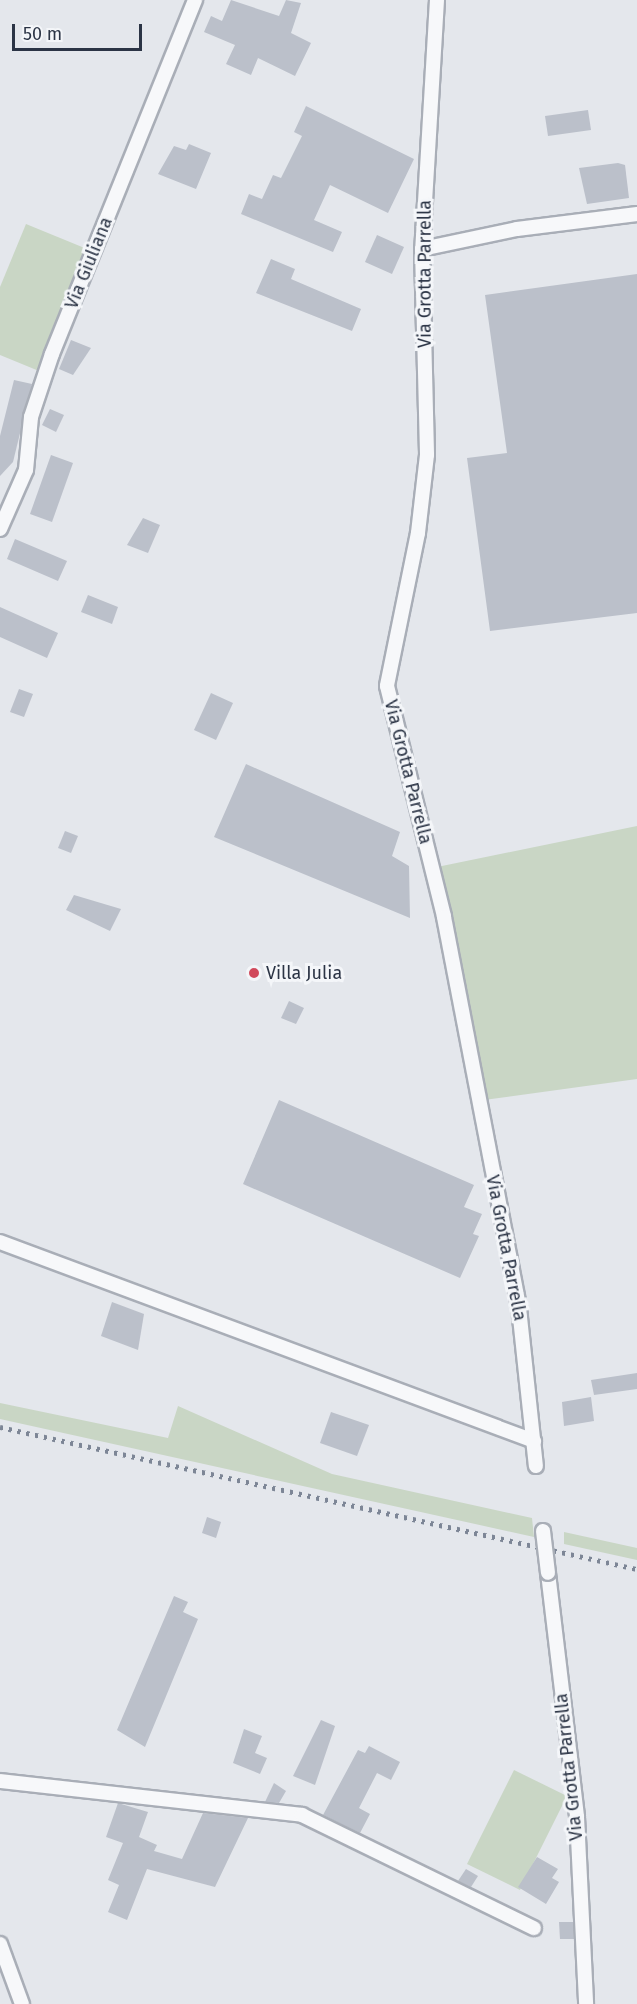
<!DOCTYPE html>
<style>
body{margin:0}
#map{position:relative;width:637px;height:2004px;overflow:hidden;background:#e4e7ec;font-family:"Fira Sans",sans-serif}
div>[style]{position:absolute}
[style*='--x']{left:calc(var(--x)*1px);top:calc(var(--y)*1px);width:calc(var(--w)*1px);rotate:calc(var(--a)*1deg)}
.green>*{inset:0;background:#c9d6c5}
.building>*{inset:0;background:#bbc0ca}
.roads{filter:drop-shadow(2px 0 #a9aeb7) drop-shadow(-2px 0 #a9aeb7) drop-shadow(0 2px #a9aeb7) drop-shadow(0 -2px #a9aeb7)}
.minor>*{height:14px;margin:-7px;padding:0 7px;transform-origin:7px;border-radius:7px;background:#f7f8fa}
.rail>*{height:4.5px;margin-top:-2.25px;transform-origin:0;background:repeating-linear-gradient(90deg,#7d8696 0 3px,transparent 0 9px)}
.bridges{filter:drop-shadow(2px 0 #a9aeb7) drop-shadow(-2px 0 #a9aeb7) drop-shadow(0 2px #a9aeb7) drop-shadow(0 -2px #a9aeb7)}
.minor-bridge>*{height:14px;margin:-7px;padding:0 7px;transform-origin:7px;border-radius:7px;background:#f7f8fa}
.dots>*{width:16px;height:16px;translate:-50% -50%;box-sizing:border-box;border:3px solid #f4f6f9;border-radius:50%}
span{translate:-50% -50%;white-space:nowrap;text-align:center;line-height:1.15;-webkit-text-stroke:6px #f4f6f9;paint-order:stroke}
.street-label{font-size:18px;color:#2b3445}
.poi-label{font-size:18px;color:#2b3445}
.left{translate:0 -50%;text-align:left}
.scale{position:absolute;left:12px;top:24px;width:130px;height:27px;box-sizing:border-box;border:3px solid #2b3445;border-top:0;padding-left:8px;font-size:18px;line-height:21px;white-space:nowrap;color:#2b3445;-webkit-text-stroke:4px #f4f6f9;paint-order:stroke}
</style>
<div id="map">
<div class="green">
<i style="clip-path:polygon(26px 224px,87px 249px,39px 371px,0 355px,0 287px)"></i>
<i style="clip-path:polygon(637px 826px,637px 1079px,484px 1100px,437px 867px)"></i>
<i style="clip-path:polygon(0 1403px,168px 1438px,178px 1406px,332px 1474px,532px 1518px,534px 1537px,0 1419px)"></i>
<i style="clip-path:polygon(564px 1532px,637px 1548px,637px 1560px,564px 1544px)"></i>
<i style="clip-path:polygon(514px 1770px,567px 1796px,520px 1890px,467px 1864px)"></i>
</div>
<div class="building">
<i style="clip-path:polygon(231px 0,279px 16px,286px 0,301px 3px,291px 33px,311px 43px,295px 76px,258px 58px,251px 75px,226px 64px,235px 45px,204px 32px,211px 16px,222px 21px)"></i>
<i style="clip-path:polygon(306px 106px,414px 159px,388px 213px,330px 185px,314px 220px,342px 232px,333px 252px,241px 214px,249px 194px,262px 199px,273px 175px,281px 178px,302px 136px,294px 132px)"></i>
<i style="clip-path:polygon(588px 110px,591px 130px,548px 136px,545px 116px)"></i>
<i style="clip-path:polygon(189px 144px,211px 153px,196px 189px,158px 174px,174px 146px,186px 150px)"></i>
<i style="clip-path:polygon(618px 163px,625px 165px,629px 198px,587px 204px,579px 168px)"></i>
<i style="clip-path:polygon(377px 235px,404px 247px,392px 274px,365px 262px)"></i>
<i style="clip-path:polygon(271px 259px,295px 269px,291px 279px,361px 309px,352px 331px,256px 293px)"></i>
<i style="clip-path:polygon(637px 274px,637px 613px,490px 631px,467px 458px,507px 453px,485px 295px)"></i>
<i style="clip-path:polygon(71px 340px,91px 348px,73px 375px,59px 369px)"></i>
<i style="clip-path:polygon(14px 380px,32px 384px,13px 462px,0 476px,0 436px)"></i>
<i style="clip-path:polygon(50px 409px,64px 415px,56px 432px,42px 425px)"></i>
<i style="clip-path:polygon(51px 455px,73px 463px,52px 522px,30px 514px)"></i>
<i style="clip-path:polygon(143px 518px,160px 525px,148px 553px,127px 545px)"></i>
<i style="clip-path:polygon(15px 539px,67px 561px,58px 581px,7px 559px)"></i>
<i style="clip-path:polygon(88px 595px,118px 607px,112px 624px,81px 612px)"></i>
<i style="clip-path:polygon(0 607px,58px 633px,47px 658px,0 637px)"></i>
<i style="clip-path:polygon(19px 689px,33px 694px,24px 717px,10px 712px)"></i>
<i style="clip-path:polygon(211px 693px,233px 703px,216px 740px,194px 730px)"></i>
<i style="clip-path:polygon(246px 764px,400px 832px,392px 856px,409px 866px,410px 918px,214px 837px)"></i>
<i style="clip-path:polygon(65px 831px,78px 836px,71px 853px,58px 848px)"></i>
<i style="clip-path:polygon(74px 895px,121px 909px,110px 931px,66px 910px)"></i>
<i style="clip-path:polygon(289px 1001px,304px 1008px,296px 1024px,281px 1018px)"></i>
<i style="clip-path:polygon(279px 1100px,474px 1185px,464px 1207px,482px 1214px,473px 1234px,479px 1236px,460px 1278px,243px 1184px)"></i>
<i style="clip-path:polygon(112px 1302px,144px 1314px,138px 1350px,101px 1336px)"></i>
<i style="clip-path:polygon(637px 1373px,637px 1389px,594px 1395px,591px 1380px)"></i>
<i style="clip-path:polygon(591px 1397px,594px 1421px,564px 1426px,562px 1402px)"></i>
<i style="clip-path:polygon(331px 1412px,369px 1425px,357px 1456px,320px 1443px)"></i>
<i style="clip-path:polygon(207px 1517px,221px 1522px,216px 1538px,202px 1533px)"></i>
<i style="clip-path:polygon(174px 1596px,188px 1602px,183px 1612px,198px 1619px,145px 1747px,117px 1730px)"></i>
<i style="clip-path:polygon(321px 1720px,335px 1726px,315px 1785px,293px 1776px)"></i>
<i style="clip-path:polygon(244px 1729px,262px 1736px,255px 1753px,267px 1758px,260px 1774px,233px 1763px)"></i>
<i style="clip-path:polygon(369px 1746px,400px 1762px,391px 1780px,377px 1773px,359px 1808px,370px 1814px,360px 1833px,323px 1815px,358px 1750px,365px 1753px)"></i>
<i style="clip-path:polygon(274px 1783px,286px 1791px,279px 1803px,265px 1802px)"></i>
<i style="clip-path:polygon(118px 1803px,148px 1812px,139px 1837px,157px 1845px,154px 1851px,182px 1859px,203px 1813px,248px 1818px,215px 1887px,147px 1869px,127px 1920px,108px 1912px,119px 1885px,108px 1880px,123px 1843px,106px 1837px)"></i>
<i style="clip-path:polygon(537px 1857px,558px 1869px,552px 1878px,559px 1882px,546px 1904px,518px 1887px)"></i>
<i style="clip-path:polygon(466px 1869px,478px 1876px,471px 1887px,458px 1881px)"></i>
<i style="clip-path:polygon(559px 1922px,573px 1922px,574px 1939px,560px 1939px)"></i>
</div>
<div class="roads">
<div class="minor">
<i style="--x:437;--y:0;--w:249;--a:93.4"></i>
<i style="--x:422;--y:249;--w:206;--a:88.6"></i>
<i style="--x:427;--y:455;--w:79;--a:96.6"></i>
<i style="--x:418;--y:533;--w:156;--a:101.5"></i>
<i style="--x:387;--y:686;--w:238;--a:76.1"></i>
<i style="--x:444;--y:917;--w:398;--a:79.1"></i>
<i style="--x:519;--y:1308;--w:159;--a:83.9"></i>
<i style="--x:422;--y:249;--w:97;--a:-11.9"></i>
<i style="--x:517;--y:229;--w:121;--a:-7.1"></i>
<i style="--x:0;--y:529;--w:64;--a:-66.2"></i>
<i style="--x:26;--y:470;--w:53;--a:-84.6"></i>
<i style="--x:31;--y:417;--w:66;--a:-71.6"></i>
<i style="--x:52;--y:354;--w:382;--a:-68"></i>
<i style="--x:0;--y:1242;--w:570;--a:20.44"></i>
<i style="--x:548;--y:1573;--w:246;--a:83.2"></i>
<i style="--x:577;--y:1817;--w:187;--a:87.2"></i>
<i style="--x:0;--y:1781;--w:304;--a:6.4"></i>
<i style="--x:302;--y:1815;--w:258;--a:26"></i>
<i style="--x:0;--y:1944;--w:64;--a:69.9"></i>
</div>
</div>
<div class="rail">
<i style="--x:0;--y:1427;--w:653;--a:12.57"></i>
</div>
<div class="bridges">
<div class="minor-bridge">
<i style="--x:543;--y:1531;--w:42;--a:83.2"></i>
</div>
</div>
<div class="dots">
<i style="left:254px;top:973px;background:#d1495b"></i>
</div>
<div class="street-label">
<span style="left:89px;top:263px;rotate:-68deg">Via Giuliana</span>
<span style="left:425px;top:274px;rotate:-90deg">Via Grotta Parrella</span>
<span style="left:408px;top:772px;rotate:76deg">Via Grotta Parrella</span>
<span style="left:506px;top:1248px;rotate:79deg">Via Grotta Parrella</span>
<span style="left:569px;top:1767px;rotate:-96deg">Via Grotta Parrella</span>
</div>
<div class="poi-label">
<span class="left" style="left:266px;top:973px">Villa Julia</span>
</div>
<div class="scale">50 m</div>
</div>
